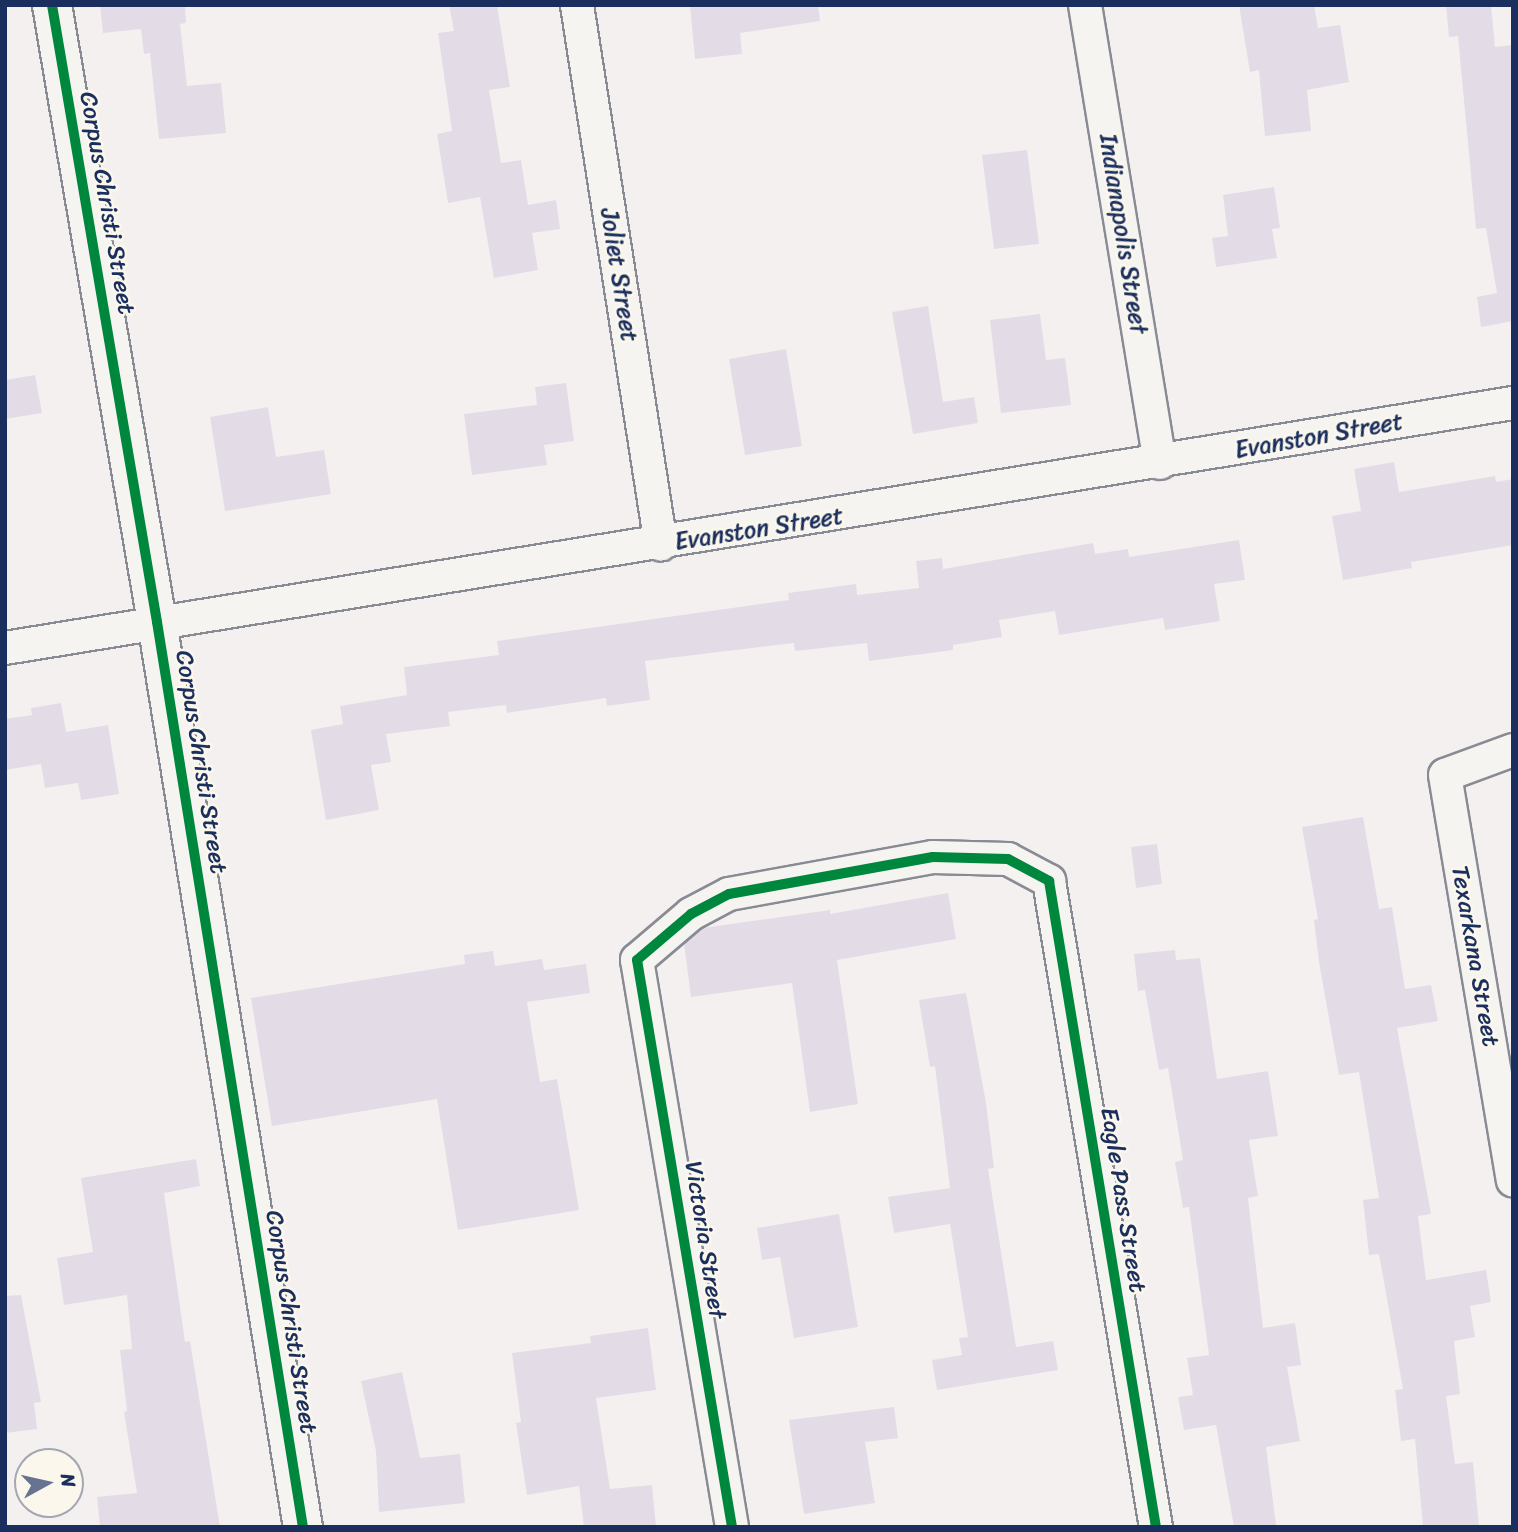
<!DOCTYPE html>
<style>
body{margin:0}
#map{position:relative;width:1518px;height:1532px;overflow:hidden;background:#f5f0f0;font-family:Sriracha,sans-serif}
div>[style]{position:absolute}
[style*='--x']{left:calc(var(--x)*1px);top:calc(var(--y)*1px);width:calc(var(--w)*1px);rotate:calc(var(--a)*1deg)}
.building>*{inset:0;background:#e3dce7}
.roads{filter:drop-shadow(2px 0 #898b94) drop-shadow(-2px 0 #898b94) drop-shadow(0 2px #898b94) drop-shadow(0 -2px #898b94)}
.street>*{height:32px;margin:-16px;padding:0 16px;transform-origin:16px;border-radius:16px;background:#f6f4f1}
.secondary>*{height:38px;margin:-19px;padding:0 19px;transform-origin:19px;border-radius:19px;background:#f6f4f1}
.cycleway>*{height:10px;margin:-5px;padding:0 5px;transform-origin:5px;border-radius:5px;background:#00873e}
span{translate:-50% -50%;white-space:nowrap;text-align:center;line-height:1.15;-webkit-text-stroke:5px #fbf7ec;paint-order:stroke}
.street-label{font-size:24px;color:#1b2f5e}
.frame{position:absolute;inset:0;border:7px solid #1b2f5e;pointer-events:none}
.north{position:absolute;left:14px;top:1448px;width:70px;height:70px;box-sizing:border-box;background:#fbf7ec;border:2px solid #a1a7b3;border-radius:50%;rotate:82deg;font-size:19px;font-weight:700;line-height:28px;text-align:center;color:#1b2f5e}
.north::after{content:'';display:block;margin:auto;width:24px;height:32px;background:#677391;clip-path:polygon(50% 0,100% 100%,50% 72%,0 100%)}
</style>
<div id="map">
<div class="building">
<i style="clip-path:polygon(100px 5px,185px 5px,186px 23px,180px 24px,187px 86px,221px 83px,226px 133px,159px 139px,150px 53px,144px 54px,141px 29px,103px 33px)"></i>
<i style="clip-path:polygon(449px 5px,497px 5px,510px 87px,489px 90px,501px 163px,521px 160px,528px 205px,556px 200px,560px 229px,532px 233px,538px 270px,494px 278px,480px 197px,448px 203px,437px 134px,452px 131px,438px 33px,454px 31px)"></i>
<i style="clip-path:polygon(690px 5px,818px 5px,820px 21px,740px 33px,742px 54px,695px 59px)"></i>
<i style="clip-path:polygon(1239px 5px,1314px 5px,1318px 28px,1340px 25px,1349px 82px,1307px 90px,1311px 131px,1265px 136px,1259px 70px,1250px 72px)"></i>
<i style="clip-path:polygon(1446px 5px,1491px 5px,1495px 47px,1513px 45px,1513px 321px,1481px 327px,1477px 297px,1497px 293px,1486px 228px,1476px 229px,1458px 36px,1449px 37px)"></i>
<i style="clip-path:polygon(1027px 150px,1039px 244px,994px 249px,982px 155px)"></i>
<i style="clip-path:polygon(1274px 187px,1280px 228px,1272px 229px,1277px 258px,1216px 267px,1212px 238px,1228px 236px,1223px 195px)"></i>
<i style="clip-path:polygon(928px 306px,943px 402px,974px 397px,978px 423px,913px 434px,892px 312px)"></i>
<i style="clip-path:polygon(1040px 314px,1046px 360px,1065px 358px,1071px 405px,1001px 413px,990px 320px)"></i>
<i style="clip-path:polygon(786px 349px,802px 446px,745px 455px,729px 359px)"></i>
<i style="clip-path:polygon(35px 375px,42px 413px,5px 419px,5px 380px)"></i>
<i style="clip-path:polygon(566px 383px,574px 441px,544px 445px,547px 465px,472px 475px,464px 414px,537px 405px,535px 387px)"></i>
<i style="clip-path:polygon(268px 407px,276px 457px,324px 450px,331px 494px,225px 511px,210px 417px)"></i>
<i style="clip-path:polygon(1394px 462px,1399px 492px,1495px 476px,1496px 482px,1513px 479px,1513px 545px,1411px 562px,1412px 568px,1343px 580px,1332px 516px,1361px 511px,1354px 469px)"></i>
<i style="clip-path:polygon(1239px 540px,1245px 580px,1214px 584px,1220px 621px,1165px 630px,1163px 618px,1059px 635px,1055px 611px,999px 620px,1002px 637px,953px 645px,953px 650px,869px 661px,867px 643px,795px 651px,794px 643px,645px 661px,650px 700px,607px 706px,606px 698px,507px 713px,506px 705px,448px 712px,450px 726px,386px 734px,391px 762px,371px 765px,379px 810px,326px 820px,311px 730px,343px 724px,340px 706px,407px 695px,404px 667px,499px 655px,497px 641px,789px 600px,788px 593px,856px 584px,857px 595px,919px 588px,916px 561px,942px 558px,943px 569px,1093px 543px,1095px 554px,1128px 549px,1129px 557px)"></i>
<i style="clip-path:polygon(61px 703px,66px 732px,108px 725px,119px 794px,81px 800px,78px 783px,45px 788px,41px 764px,5px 770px,5px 719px,32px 715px,31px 708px)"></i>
<i style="clip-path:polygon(1363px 817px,1379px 909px,1392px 907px,1405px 989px,1431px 985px,1438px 1021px,1397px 1028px,1431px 1214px,1418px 1216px,1426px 1280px,1486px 1270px,1491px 1302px,1470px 1306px,1475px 1337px,1454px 1341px,1460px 1394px,1446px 1396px,1455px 1464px,1473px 1462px,1479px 1527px,1423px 1527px,1415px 1439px,1401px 1441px,1395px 1390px,1403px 1389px,1379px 1254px,1369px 1255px,1363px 1200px,1379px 1198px,1359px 1072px,1339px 1075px,1319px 962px,1314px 920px,1318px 919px,1302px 827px)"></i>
<i style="clip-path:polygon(1157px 844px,1162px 884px,1136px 888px,1131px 847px)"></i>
<i style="clip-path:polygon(948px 893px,956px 939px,837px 960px,858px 1104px,810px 1112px,792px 983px,691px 997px,684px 944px,703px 928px,830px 910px,830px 914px)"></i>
<i style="clip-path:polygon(1175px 950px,1176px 960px,1200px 958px,1217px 1079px,1268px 1071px,1278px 1136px,1249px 1140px,1258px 1196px,1248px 1198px,1263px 1328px,1295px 1323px,1301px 1365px,1287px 1367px,1300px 1441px,1266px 1447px,1276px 1525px,1234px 1527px,1216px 1425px,1184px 1430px,1178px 1397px,1193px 1395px,1187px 1358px,1209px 1355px,1189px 1207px,1183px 1208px,1175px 1162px,1183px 1160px,1168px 1068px,1159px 1070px,1145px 990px,1138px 991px,1134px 954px)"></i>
<i style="clip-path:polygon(493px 951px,495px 966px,542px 959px,544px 970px,586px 964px,590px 993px,527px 1002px,540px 1082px,557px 1079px,579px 1210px,458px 1230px,437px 1099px,272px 1126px,251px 998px,465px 964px,464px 955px)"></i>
<i style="clip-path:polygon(966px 993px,986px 1103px,994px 1168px,988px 1169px,1016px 1347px,1053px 1341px,1058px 1370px,937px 1390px,932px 1360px,962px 1355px,959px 1338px,968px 1337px,950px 1224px,894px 1233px,888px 1197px,950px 1188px,935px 1066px,930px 1067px,919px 1000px)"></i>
<i style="clip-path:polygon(196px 1159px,200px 1186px,164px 1193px,185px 1342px,190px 1341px,220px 1527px,100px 1527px,97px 1497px,137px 1493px,124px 1412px,127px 1411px,120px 1350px,132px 1349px,127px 1295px,64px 1305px,57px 1258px,93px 1252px,81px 1178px)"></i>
<i style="clip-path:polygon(839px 1214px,858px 1327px,794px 1338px,780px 1257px,762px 1260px,757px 1228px)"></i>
<i style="clip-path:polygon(21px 1295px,41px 1402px,34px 1403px,37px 1429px,5px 1433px,5px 1296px)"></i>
<i style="clip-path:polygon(648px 1328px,656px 1390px,596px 1398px,610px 1489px,652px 1485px,656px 1527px,584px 1527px,579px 1486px,527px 1495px,516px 1423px,521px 1422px,512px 1353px,591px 1343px,590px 1336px)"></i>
<i style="clip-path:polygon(402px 1372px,420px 1458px,460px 1454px,465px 1503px,379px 1512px,376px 1451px,361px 1381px)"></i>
<i style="clip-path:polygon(894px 1407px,898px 1438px,865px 1442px,875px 1503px,804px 1514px,789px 1420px)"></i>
</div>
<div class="roads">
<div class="street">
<i style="--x:577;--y:5;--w:546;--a:81.16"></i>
<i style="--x:1085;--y:5;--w:464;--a:80.7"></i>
<i style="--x:5;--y:648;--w:1528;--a:-9.23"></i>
<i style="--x:1513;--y:750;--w:72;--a:159.8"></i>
<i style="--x:1445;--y:775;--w:411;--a:80.5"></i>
<i style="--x:732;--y:1527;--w:575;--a:-99.51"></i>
<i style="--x:637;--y:960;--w:71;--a:-40.4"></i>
<i style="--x:691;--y:914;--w:43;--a:-27.8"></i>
<i style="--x:729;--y:894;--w:207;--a:-10.3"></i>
<i style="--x:933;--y:857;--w:75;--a:1.5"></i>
<i style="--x:1008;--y:859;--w:47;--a:28.2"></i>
<i style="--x:1049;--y:881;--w:655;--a:80.6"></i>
</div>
<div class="secondary">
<i style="--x:52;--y:5;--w:626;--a:80.34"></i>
<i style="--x:157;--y:622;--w:917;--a:80.84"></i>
</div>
</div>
<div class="cycleway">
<i style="--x:52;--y:5;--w:626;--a:80.34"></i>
<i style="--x:157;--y:622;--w:917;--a:80.84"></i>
<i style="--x:732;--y:1527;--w:575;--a:-99.51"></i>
<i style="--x:637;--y:960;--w:71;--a:-40.4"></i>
<i style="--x:691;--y:914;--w:43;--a:-27.8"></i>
<i style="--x:729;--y:894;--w:207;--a:-10.3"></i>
<i style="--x:933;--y:857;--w:75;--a:1.5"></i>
<i style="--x:1008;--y:859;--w:47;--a:28.2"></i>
<i style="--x:1049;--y:881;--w:655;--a:80.6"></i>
</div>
<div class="street-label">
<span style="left:107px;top:203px;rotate:80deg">Corpus Christi Street</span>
<span style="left:1123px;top:234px;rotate:81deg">Indianapolis Street</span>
<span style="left:619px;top:275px;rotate:81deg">Joliet Street</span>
<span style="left:1319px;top:436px;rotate:-10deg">Evanston Street</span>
<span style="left:759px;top:529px;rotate:-9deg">Evanston Street</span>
<span style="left:201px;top:762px;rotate:81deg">Corpus Christi Street</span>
<span style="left:1475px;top:956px;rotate:80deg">Texarkana Street</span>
<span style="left:1123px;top:1200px;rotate:81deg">Eagle Pass Street</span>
<span style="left:705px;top:1240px;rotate:81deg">Victoria Street</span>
<span style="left:291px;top:1322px;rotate:81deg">Corpus Christi Street</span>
</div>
<div class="frame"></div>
<div class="north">N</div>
</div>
